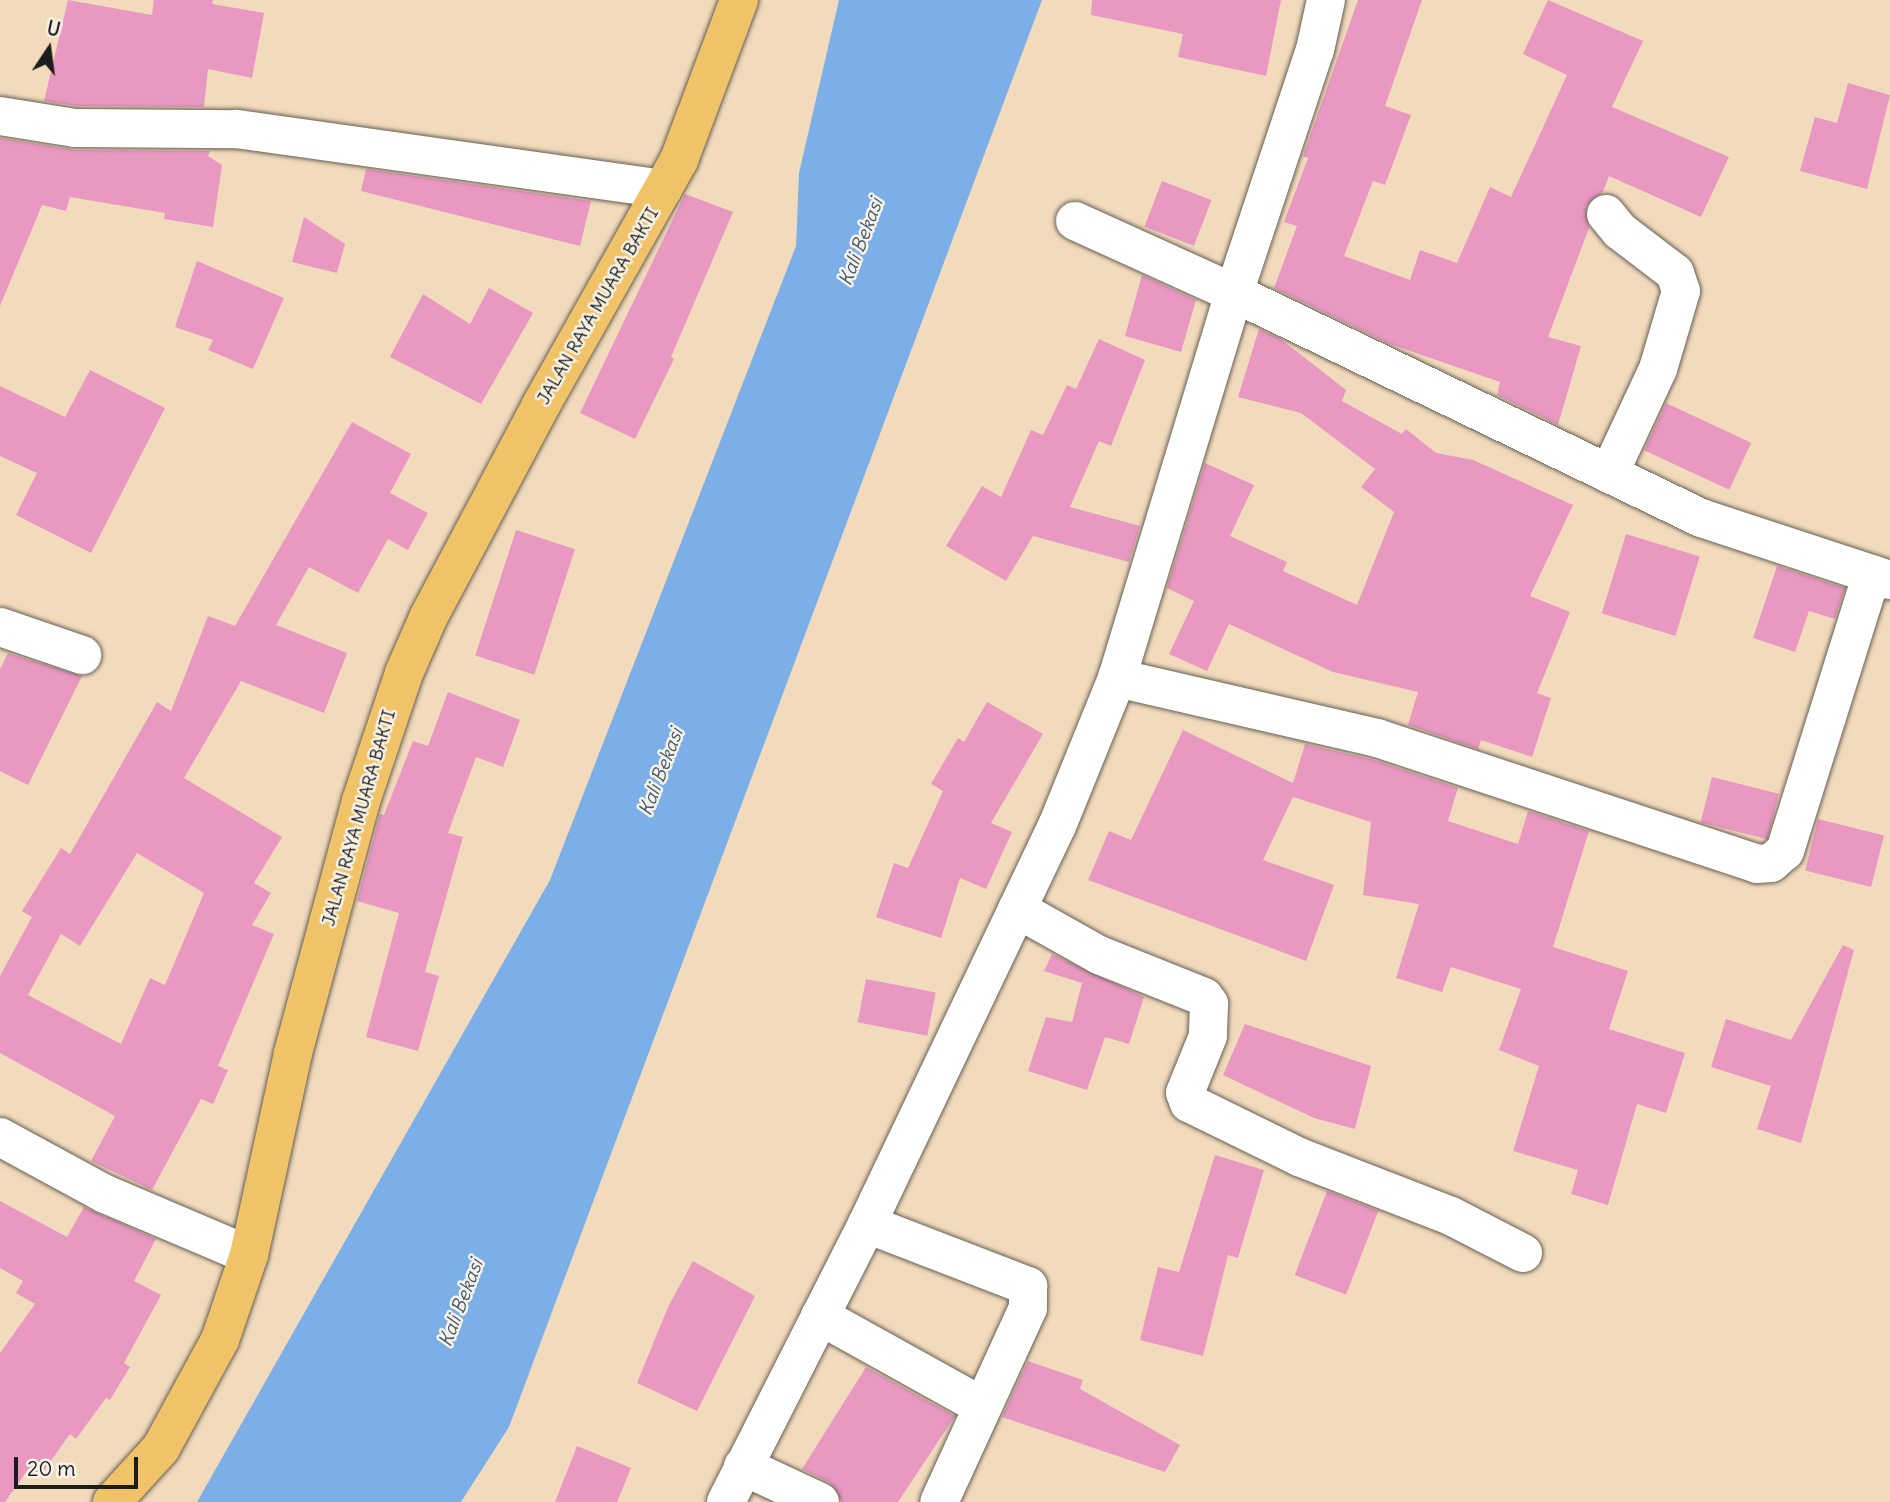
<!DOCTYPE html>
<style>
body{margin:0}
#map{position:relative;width:1890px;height:1502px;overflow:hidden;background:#f2dbbc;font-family:Delius,sans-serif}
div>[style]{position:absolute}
.water>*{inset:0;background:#7cafe8}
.building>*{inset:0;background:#e998c2;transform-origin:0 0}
.roads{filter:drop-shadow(0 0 2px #675f54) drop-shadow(0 0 2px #675f54)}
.street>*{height:38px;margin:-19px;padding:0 19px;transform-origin:19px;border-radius:19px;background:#fff}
.primary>*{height:38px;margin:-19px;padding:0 19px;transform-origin:19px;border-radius:19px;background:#f0c369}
span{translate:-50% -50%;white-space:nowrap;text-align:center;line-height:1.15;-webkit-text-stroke:5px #f7f3e8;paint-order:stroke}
.street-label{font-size:18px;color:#1c1c1c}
.water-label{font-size:19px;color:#42576e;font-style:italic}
.north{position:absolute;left:14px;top:14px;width:70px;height:70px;-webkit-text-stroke:5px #f7f3e8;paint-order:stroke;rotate:13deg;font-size:19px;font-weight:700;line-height:28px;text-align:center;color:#1c1c1c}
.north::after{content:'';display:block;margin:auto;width:24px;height:32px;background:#1c1c1c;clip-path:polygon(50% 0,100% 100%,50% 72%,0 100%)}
.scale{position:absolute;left:14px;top:1457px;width:124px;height:32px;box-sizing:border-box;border:4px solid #1c1c1c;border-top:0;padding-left:9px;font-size:21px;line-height:24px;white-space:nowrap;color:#1c1c1c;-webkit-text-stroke:5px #f7f3e8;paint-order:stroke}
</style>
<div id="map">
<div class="water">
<div style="clip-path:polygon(839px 0,1042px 0,509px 1427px,461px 1502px,197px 1502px,550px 880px,796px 246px,799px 173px)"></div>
</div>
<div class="building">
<div style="clip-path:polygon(68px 0,152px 15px,154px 0,213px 0,212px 4px,264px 13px,252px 78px,208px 69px,204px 107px,77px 106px,44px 101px)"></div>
<div style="clip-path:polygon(1092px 0,1281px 0,1266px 76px,1178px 57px,1183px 34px,1091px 15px)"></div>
<div style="clip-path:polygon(1358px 0,1422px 0,1385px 106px,1411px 115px,1385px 185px,1373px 181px,1344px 256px,1410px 280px,1420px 250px,1457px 263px,1490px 187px,1511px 197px,1567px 75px,1523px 54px,1548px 0,1643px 41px,1612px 107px,1729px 157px,1701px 217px,1609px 176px,1603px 192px,1586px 206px,1589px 228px,1548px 337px,1581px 346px,1558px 425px,1497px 395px,1500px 382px,1390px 344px,1274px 288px,1297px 226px,1284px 222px,1308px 158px,1303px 156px)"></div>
<div style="clip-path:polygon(1848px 83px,1890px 95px,1867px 189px,1800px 171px,1815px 117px,1837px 123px)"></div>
<div style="clip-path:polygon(0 138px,75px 150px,210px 151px,208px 156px,222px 165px,213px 227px,164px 219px,165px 213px,70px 197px,66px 211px,42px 205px,0 306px)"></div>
<div style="clip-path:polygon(366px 169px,591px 201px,580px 246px,361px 191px)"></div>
<div style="left:1162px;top:181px;width:53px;height:49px;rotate:21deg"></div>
<div style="clip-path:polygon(685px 194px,733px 212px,671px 357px,674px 359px,635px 439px,580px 413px)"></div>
<div style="clip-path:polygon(304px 217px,345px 244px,337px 273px,292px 262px)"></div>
<div style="clip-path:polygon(197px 261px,284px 298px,253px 369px,208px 350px,213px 340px,175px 327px)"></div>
<div style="clip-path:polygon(1142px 275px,1196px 300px,1181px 352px,1125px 336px)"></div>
<div style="clip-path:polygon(489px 288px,533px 313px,481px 404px,390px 357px,423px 294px,470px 324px)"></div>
<div style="clip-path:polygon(1259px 329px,1282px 340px,1346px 390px,1342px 401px,1402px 434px,1406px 429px,1436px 453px,1473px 460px,1573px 505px,1530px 596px,1570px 612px,1537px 693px,1551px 698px,1532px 757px,1481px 740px,1478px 749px,1408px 725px,1418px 692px,1333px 672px,1229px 624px,1207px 671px,1169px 654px,1194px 601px,1167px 588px,1205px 463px,1254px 485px,1230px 536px,1287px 562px,1283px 571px,1357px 605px,1394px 512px,1361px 487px,1375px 469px,1301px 413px,1238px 397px)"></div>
<div style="clip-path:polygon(1099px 339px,1145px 360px,1111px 446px,1099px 441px,1070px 507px,1140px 526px,1129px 562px,1033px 536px,1006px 581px,946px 546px,982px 486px,1001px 497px,1031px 430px,1043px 435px,1067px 385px,1076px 389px)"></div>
<div style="clip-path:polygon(90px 370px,165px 408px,91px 553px,16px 515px,37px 473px,0 456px,0 386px,65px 417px)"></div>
<div style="left:1666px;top:403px;width:94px;height:52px;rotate:25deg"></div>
<div style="clip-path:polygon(evenodd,352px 422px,411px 454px,390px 493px,428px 513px,408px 550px,388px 539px,358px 593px,309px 567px,276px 625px,347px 653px,324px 713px,241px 681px,184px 778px,282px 837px,254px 883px,271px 893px,252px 925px,274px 934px,218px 1066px,228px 1070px,213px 1104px,201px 1099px,152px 1190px,91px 1161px,115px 1116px,0 1053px,0 976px,32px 917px,22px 911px,61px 848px,70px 854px,157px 702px,171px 711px,208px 616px,235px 626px,352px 422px,137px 853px,204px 893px,165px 985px,150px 978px,121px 1044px,28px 995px,61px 934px,80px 946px,137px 853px)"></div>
<div style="left:516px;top:530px;width:62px;height:132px;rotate:18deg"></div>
<div style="left:1626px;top:534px;width:77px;height:83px;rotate:17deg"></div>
<div style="clip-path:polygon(1777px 566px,1845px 588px,1835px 619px,1809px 611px,1795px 652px,1753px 638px)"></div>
<div style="clip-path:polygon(8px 653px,82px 676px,28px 785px,0 771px,0 669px)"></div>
<div style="clip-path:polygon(448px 692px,520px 720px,503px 767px,476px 757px,448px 833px,463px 837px,425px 972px,439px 976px,418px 1051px,366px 1037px,399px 913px,357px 901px,380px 814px,384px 815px,413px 741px,428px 746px)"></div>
<div style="clip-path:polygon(987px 702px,1043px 734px,991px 823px,1012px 832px,986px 889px,960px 878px,941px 938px,876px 917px,894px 863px,908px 868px,943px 791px,931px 784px,958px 738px,964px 742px)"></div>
<div style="clip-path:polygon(1183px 730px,1293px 783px,1305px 744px,1371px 759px,1458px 788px,1448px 821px,1518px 844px,1528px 811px,1589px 831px,1553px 947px,1628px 971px,1609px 1029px,1685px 1053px,1666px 1113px,1637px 1104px,1608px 1205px,1571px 1194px,1578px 1170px,1513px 1151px,1539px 1066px,1499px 1050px,1521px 989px,1451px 967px,1442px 992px,1396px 978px,1419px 904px,1363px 895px,1371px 822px,1293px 797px,1263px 860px,1334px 885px,1306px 961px,1088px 880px,1109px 831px,1131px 840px)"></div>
<div style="left:1712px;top:777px;width:69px;height:47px;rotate:14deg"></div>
<div style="left:1818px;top:819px;width:68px;height:53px;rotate:14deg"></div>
<div style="clip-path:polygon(1843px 945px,1854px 950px,1801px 1143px,1757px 1129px,1771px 1086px,1711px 1067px,1726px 1019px,1791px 1040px)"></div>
<div style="clip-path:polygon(1052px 954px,1144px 997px,1129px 1044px,1105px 1037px,1087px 1090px,1028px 1071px,1046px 1017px,1072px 1022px,1082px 983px,1044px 971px)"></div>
<div style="left:866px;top:979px;width:71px;height:44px;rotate:11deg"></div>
<div style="clip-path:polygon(1245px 1024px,1371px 1066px,1355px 1129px,1314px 1118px,1223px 1075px)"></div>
<div style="clip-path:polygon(1215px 1155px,1264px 1170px,1238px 1258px,1228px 1255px,1203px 1356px,1140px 1340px,1158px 1267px,1179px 1272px)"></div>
<div style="left:1327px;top:1191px;width:55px;height:90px;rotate:21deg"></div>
<div style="clip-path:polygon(0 1201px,67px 1237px,84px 1207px,156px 1239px,134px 1281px,161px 1295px,124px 1363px,130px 1367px,110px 1400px,106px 1398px,76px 1439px,70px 1434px,40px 1476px,29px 1468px,5px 1502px,0 1502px,0 1353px,35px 1304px,16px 1293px,23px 1281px,0 1268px)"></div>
<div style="clip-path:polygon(693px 1261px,755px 1296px,697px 1411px,637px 1383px,668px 1307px)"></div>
<div style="clip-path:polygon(1028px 1361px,1083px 1380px,1080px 1389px,1180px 1445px,1165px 1472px,1002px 1417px)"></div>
<div style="clip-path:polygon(866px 1367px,955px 1416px,898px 1502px,842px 1502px,830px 1483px,802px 1469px)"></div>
<div style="clip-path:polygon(577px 1446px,631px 1468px,617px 1502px,555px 1502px)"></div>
</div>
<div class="roads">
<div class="street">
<div style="left:0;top:116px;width:76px;rotate:9.1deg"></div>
<div style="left:75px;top:128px;width:162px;rotate:0.4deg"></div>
<div style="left:237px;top:129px;width:430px;rotate:8deg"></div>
<div style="left:1606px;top:214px;width:22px;rotate:51deg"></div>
<div style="left:1620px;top:231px;width:69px;rotate:37.4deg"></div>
<div style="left:1675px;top:273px;width:19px;rotate:72deg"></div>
<div style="left:1681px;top:291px;width:81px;rotate:106.4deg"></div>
<div style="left:1658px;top:369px;width:116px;rotate:115deg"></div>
<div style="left:1075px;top:221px;width:175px;rotate:24.4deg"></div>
<div style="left:1234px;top:293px;width:518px;rotate:25.72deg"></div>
<div style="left:1701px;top:518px;width:199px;rotate:18.2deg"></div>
<div style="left:0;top:627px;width:87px;rotate:18.9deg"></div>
<div style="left:1117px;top:678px;width:267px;rotate:13deg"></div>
<div style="left:1377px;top:738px;width:400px;rotate:18.3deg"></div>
<div style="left:1757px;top:864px;width:14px;rotate:-4deg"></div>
<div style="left:1771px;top:863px;width:18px;rotate:-41deg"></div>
<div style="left:1785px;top:851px;width:290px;rotate:-72.6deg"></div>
<div style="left:1017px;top:909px;width:94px;rotate:29.3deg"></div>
<div style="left:1099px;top:955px;width:113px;rotate:21.8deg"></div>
<div style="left:1204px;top:997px;width:9px;rotate:54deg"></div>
<div style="left:1209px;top:1004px;width:32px;rotate:92deg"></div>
<div style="left:1208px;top:1036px;width:61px;rotate:112deg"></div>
<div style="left:1185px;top:1093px;width:11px;rotate:68deg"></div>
<div style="left:1189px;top:1103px;width:123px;rotate:26.1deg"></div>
<div style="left:1299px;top:1157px;width:163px;rotate:21.2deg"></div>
<div style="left:1451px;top:1216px;width:81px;rotate:27.2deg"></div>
<div style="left:0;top:1137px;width:119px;rotate:28.5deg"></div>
<div style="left:105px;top:1194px;width:156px;rotate:23deg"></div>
<div style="left:867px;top:1224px;width:173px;rotate:21.1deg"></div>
<div style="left:1028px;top:1286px;width:22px;rotate:90deg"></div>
<div style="left:1028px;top:1308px;width:213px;rotate:114.6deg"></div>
<div style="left:820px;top:1316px;width:185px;rotate:29.1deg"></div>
<div style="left:743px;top:1466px;width:85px;rotate:25.1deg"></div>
<div style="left:726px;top:1502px;width:312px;rotate:-63.1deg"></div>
<div style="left:867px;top:1224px;width:441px;rotate:-64.5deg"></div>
<div style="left:1057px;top:826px;width:160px;rotate:-67.9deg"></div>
<div style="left:1117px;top:678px;width:402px;rotate:-73.1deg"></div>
<div style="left:1234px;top:293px;width:256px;rotate:-71.6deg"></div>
<div style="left:1315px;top:50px;width:51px;rotate:-77.6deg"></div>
</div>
<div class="primary">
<div style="left:112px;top:1502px;width:73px;rotate:-47.8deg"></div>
<div style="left:161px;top:1448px;width:123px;rotate:-61.4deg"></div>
<div style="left:220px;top:1340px;width:90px;rotate:-71.2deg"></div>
<div style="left:249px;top:1255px;width:207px;rotate:-77.7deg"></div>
<div style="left:293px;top:1053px;width:261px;rotate:-74.9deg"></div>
<div style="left:361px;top:801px;width:135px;rotate:-71.4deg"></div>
<div style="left:404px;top:673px;width:62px;rotate:-66.3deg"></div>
<div style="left:429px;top:616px;width:239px;rotate:-62deg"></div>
<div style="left:541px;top:405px;width:281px;rotate:-60.6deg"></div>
<div style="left:679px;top:160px;width:171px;rotate:-69.4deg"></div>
</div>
</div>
<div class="street-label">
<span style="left:598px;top:306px;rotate:-60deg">JALAN RAYA MUARA BAKTI</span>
<span style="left:359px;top:818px;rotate:-74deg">JALAN RAYA MUARA BAKTI</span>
</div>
<div class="water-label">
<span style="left:861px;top:242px;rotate:-69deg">Kali Bekasi</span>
<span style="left:661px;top:772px;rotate:-69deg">Kali Bekasi</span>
<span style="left:461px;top:1303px;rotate:-69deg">Kali Bekasi</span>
</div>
<div class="north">U</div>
<div class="scale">20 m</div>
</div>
